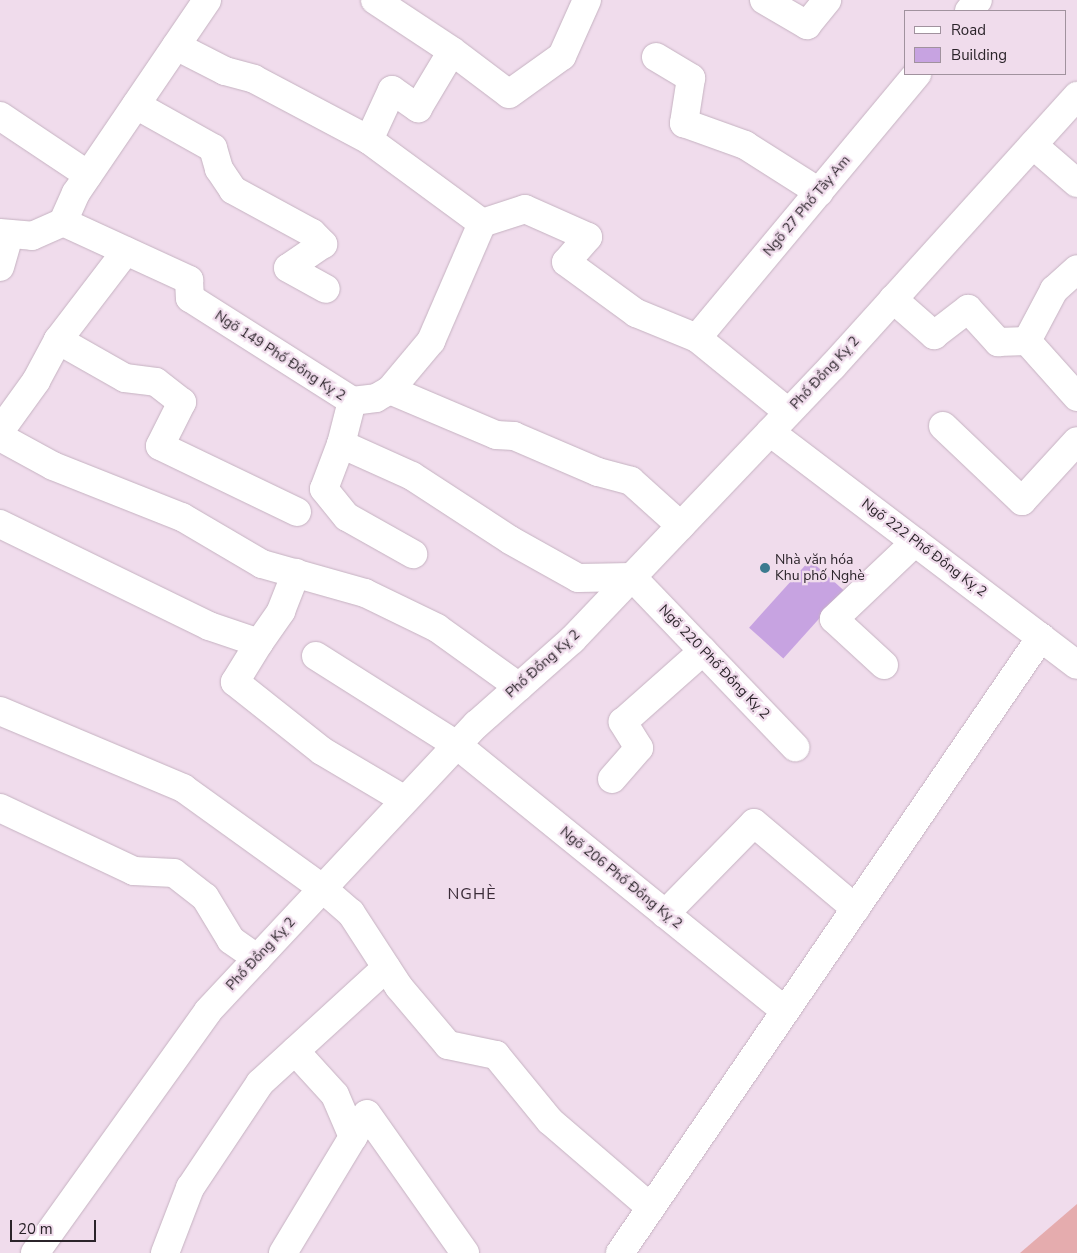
<!DOCTYPE html>
<meta charset="utf-8">
<style>
body{margin:0}
#map{position:relative;width:1077px;height:1253px;overflow:hidden;background:#f0dcec;font-family:"Nunito Sans",sans-serif}
div>[style]{position:absolute}
.green>*{inset:0;background:#e5acae}
.building>*{inset:0;background:#c7a3e1;transform-origin:0 0}
.roads{filter:drop-shadow(0 0 1px #c5b2c1) drop-shadow(0 0 1px #c5b2c1)}
.minor>*{height:28px;margin:-14px;padding:0 14px;transform-origin:14px;border-radius:14px;background:#fff}
.dots>*{width:14px;height:14px;translate:-50% -50%;box-sizing:border-box;border:2px solid #f0dcec;border-radius:50%}
span{translate:-50% -50%;white-space:nowrap;text-align:center;line-height:1.15;-webkit-text-stroke:4.5px #f0dcec;paint-order:stroke}
.street-label{font-size:14px;color:#2b242a}
.poi-label{font-size:14px;color:#2b242a}
.left{translate:0 -50%;text-align:left}
.quarter-label{font-size:16px;color:#3a2b37;letter-spacing:1px}
.legend{position:absolute;left:904px;top:10px;width:162px;height:65px;box-sizing:border-box;background:#f0dcec;border:1px solid #a1929e;margin:0;padding:6px 9px;list-style:none;font-size:15px;color:#2b242a}
.legend li{display:flex;align-items:center;gap:10px;height:25px}
.legend b{width:25px;border:1px solid #a1929e}
.scale{position:absolute;left:10px;top:1220px;width:86px;height:22px;box-sizing:border-box;border:2px solid #2b242a;border-top:0;padding-left:6px;font-size:15px;line-height:18px;white-space:nowrap;color:#2b242a;-webkit-text-stroke:4px #f0dcec;paint-order:stroke}
</style>
<div id="map">
<div class="green">
<div style="clip-path:polygon(1077px 1204px,1077px 1253px,1020px 1253px)"></div>
</div>
<div class="building">
<div style="left:810px;top:560px;width:46px;height:91px;rotate:42deg"></div>
</div>
<div class="roads">
<div class="minor">
<div style="left:375px;top:0;width:92px;rotate:33.5deg"></div>
<div style="left:764px;top:0;width:50px;rotate:30.2deg"></div>
<div style="left:807px;top:25px;width:32px;rotate:-51deg"></div>
<div style="left:969px;top:11px;width:14px;rotate:-51deg"></div>
<div style="left:176px;top:46px;width:55px;rotate:27deg"></div>
<div style="left:225px;top:71px;width:30px;rotate:15deg"></div>
<div style="left:254px;top:79px;width:130px;rotate:27.9deg"></div>
<div style="left:369px;top:140px;width:140px;rotate:36.3deg"></div>
<div style="left:482px;top:223px;width:45px;rotate:-18deg"></div>
<div style="left:525px;top:209px;width:69px;rotate:24deg"></div>
<div style="left:588px;top:237px;width:33px;rotate:131deg"></div>
<div style="left:566px;top:262px;width:87px;rotate:36.1deg"></div>
<div style="left:636px;top:313px;width:66px;rotate:22.3deg"></div>
<div style="left:697px;top:338px;width:117px;rotate:39.1deg"></div>
<div style="left:656px;top:57px;width:41px;rotate:31deg"></div>
<div style="left:691px;top:78px;width:46px;rotate:98.8deg"></div>
<div style="left:684px;top:123px;width:65px;rotate:19.8deg"></div>
<div style="left:745px;top:145px;width:88px;rotate:32.4deg"></div>
<div style="left:136px;top:105px;width:88px;rotate:29.2deg"></div>
<div style="left:213px;top:148px;width:22px;rotate:74deg"></div>
<div style="left:219px;top:169px;width:25px;rotate:56deg"></div>
<div style="left:233px;top:190px;width:90px;rotate:28.6deg"></div>
<div style="left:312px;top:233px;width:16px;rotate:45deg"></div>
<div style="left:323px;top:244px;width:42px;rotate:145.6deg"></div>
<div style="left:288px;top:268px;width:43px;rotate:28.9deg"></div>
<div style="left:0;top:116px;width:106px;rotate:33.8deg"></div>
<div style="left:369px;top:140px;width:55px;rotate:-65.3deg"></div>
<div style="left:392px;top:90px;width:32px;rotate:35deg"></div>
<div style="left:418px;top:108px;width:66px;rotate:-59.2deg"></div>
<div style="left:452px;top:51px;width:71px;rotate:37deg"></div>
<div style="left:509px;top:94px;width:65px;rotate:-35.6deg"></div>
<div style="left:562px;top:56px;width:61px;rotate:-65.9deg"></div>
<div style="left:1033px;top:145px;width:58px;rotate:40.8deg"></div>
<div style="left:63px;top:222px;width:32px;rotate:-66deg"></div>
<div style="left:76px;top:193px;width:233px;rotate:-55.8deg"></div>
<div style="left:0;top:233px;width:32px;rotate:5deg"></div>
<div style="left:32px;top:236px;width:34px;rotate:-24deg"></div>
<div style="left:63px;top:222px;width:139px;rotate:24.7deg"></div>
<div style="left:189px;top:280px;width:18px;rotate:87deg"></div>
<div style="left:190px;top:298px;width:192px;rotate:32.4deg"></div>
<div style="left:352px;top:401px;width:24px;rotate:-7deg"></div>
<div style="left:376px;top:398px;width:16px;rotate:-30deg"></div>
<div style="left:390px;top:390px;width:115px;rotate:23deg"></div>
<div style="left:496px;top:435px;width:18px;rotate:3deg"></div>
<div style="left:514px;top:436px;width:91px;rotate:23.2deg"></div>
<div style="left:598px;top:472px;width:34px;rotate:15deg"></div>
<div style="left:631px;top:481px;width:67px;rotate:42deg"></div>
<div style="left:0;top:267px;width:32px;rotate:-74deg"></div>
<div style="left:893px;top:299px;width:55px;rotate:41.3deg"></div>
<div style="left:934px;top:335px;width:43px;rotate:-37.4deg"></div>
<div style="left:968px;top:309px;width:45px;rotate:47.7deg"></div>
<div style="left:998px;top:342px;width:29px;rotate:-2deg"></div>
<div style="left:1027px;top:341px;width:75px;rotate:48.2deg"></div>
<div style="left:697px;top:338px;width:344px;rotate:-50.2deg"></div>
<div style="left:58px;top:340px;width:77px;rotate:29.6deg"></div>
<div style="left:125px;top:378px;width:31px;rotate:7deg"></div>
<div style="left:156px;top:382px;width:33px;rotate:38deg"></div>
<div style="left:182px;top:402px;width:49px;rotate:116.6deg"></div>
<div style="left:160px;top:446px;width:152px;rotate:25.7deg"></div>
<div style="left:1027px;top:341px;width:58px;rotate:-62.1deg"></div>
<div style="left:1054px;top:290px;width:31px;rotate:-42deg"></div>
<div style="left:390px;top:390px;width:64px;rotate:-50.1deg"></div>
<div style="left:431px;top:341px;width:129px;rotate:-66.6deg"></div>
<div style="left:352px;top:401px;width:44px;rotate:104.3deg"></div>
<div style="left:341px;top:444px;width:78px;rotate:24.3deg"></div>
<div style="left:412px;top:476px;width:117px;rotate:33.1deg"></div>
<div style="left:510px;top:540px;width:78px;rotate:29.2deg"></div>
<div style="left:578px;top:578px;width:54px;rotate:-1.1deg"></div>
<div style="left:632px;top:577px;width:236px;rotate:46.2deg"></div>
<div style="left:943px;top:426px;width:109px;rotate:43.5deg"></div>
<div style="left:1022px;top:501px;width:81px;rotate:-47.5deg"></div>
<div style="left:0;top:431px;width:62px;rotate:-54.2deg"></div>
<div style="left:36px;top:381px;width:47px;rotate:-61.8deg"></div>
<div style="left:58px;top:340px;width:112px;rotate:-52.6deg"></div>
<div style="left:770px;top:432px;width:385px;rotate:37.2deg"></div>
<div style="left:0;top:437px;width:60px;rotate:28.7deg"></div>
<div style="left:53px;top:466px;width:139px;rotate:21.6deg"></div>
<div style="left:182px;top:517px;width:93px;rotate:30.4deg"></div>
<div style="left:262px;top:564px;width:107px;rotate:15.7deg"></div>
<div style="left:365px;top:593px;width:80px;rotate:25.9deg"></div>
<div style="left:437px;top:628px;width:101px;rotate:35.7deg"></div>
<div style="left:341px;top:444px;width:48px;rotate:110.7deg"></div>
<div style="left:324px;top:489px;width:36px;rotate:51deg"></div>
<div style="left:347px;top:517px;width:76px;rotate:29.3deg"></div>
<div style="left:0;top:524px;width:233px;rotate:26deg"></div>
<div style="left:209px;top:626px;width:53px;rotate:18.8deg"></div>
<div style="left:259px;top:643px;width:39px;rotate:-55deg"></div>
<div style="left:281px;top:611px;width:41px;rotate:-68.5deg"></div>
<div style="left:259px;top:643px;width:46px;rotate:121.6deg"></div>
<div style="left:235px;top:682px;width:111px;rotate:38.4deg"></div>
<div style="left:322px;top:751px;width:96px;rotate:30.6deg"></div>
<div style="left:316px;top:656px;width:167px;rotate:32.3deg"></div>
<div style="left:457px;top:745px;width:422px;rotate:39deg"></div>
<div style="left:884px;top:665px;width:68px;rotate:-137.4deg"></div>
<div style="left:834px;top:619px;width:112px;rotate:-43.5deg"></div>
<div style="left:0;top:711px;width:199px;rotate:22.8deg"></div>
<div style="left:183px;top:788px;width:171px;rotate:35.7deg"></div>
<div style="left:322px;top:888px;width:38px;rotate:41deg"></div>
<div style="left:351px;top:913px;width:88px;rotate:57deg"></div>
<div style="left:399px;top:987px;width:76px;rotate:49.8deg"></div>
<div style="left:448px;top:1045px;width:49px;rotate:11.8deg"></div>
<div style="left:496px;top:1055px;width:85px;rotate:50.7deg"></div>
<div style="left:550px;top:1121px;width:133px;rotate:40.7deg"></div>
<div style="left:612px;top:779px;width:41px;rotate:-48.9deg"></div>
<div style="left:639px;top:748px;width:31px;rotate:-122deg"></div>
<div style="left:623px;top:722px;width:107px;rotate:-41.6deg"></div>
<div style="left:0;top:808px;width:148px;rotate:25.2deg"></div>
<div style="left:134px;top:871px;width:40px;rotate:2.9deg"></div>
<div style="left:174px;top:873px;width:39px;rotate:38deg"></div>
<div style="left:205px;top:897px;width:50px;rotate:58.8deg"></div>
<div style="left:231px;top:940px;width:32px;rotate:35deg"></div>
<div style="left:665px;top:914px;width:127px;rotate:-45.6deg"></div>
<div style="left:754px;top:823px;width:133px;rotate:40.1deg"></div>
<div style="left:295px;top:1051px;width:59px;rotate:47.7deg"></div>
<div style="left:335px;top:1095px;width:46px;rotate:66.8deg"></div>
<div style="left:35px;top:1253px;width:297px;rotate:-54.4deg"></div>
<div style="left:208px;top:1011px;width:393px;rotate:-46.9deg"></div>
<div style="left:477px;top:724px;width:127px;rotate:-41.5deg"></div>
<div style="left:572px;top:640px;width:378px;rotate:-46.4deg"></div>
<div style="left:833px;top:366px;width:364px;rotate:-47.9deg"></div>
<div style="left:165px;top:1253px;width:70px;rotate:-69deg"></div>
<div style="left:190px;top:1188px;width:126px;rotate:-56.3deg"></div>
<div style="left:260px;top:1083px;width:171px;rotate:-42.4deg"></div>
<div style="left:283px;top:1253px;width:162px;rotate:-58.9deg"></div>
<div style="left:367px;top:1114px;width:170px;rotate:54.8deg"></div>
<div style="left:620px;top:1253px;width:746px;rotate:-55.65deg"></div>
</div>
</div>
<div class="dots">
<div style="left:765px;top:568px;background:#3b7a8f"></div>
</div>
<div class="street-label">
<span style="left:807px;top:206px;rotate:-50deg">Ngõ 27 Phố Tây Am</span>
<span style="left:280px;top:356px;rotate:33deg">Ngõ 149 Phố Đồng Kỵ 2</span>
<span style="left:825px;top:373px;rotate:-47deg">Phố Đồng Kỵ 2</span>
<span style="left:924px;top:548px;rotate:37deg">Ngõ 222 Phố Đồng Kỵ 2</span>
<span style="left:714px;top:662px;rotate:46deg">Ngõ 220 Phố Đồng Kỵ 2</span>
<span style="left:543px;top:664px;rotate:-42deg">Phố Đồng Kỵ 2</span>
<span style="left:621px;top:878px;rotate:39deg">Ngõ 206 Phố Đồng Kỵ 2</span>
<span style="left:261px;top:954px;rotate:-47deg">Phố Đồng Kỵ 2</span>
</div>
<div class="poi-label">
<span class="left" style="left:775px;top:568px">Nhà văn hóa<br>Khu phố Nghè</span>
</div>
<div class="quarter-label">
<span style="left:472px;top:894px">NGHÈ</span>
</div>
<ul class="legend">
<li><b style="height:6px;background:#fff"></b>Road</li>
<li><b style="height:14px;background:#c7a3e1"></b>Building</li>
</ul>
<div class="scale">20 m</div>
</div>
